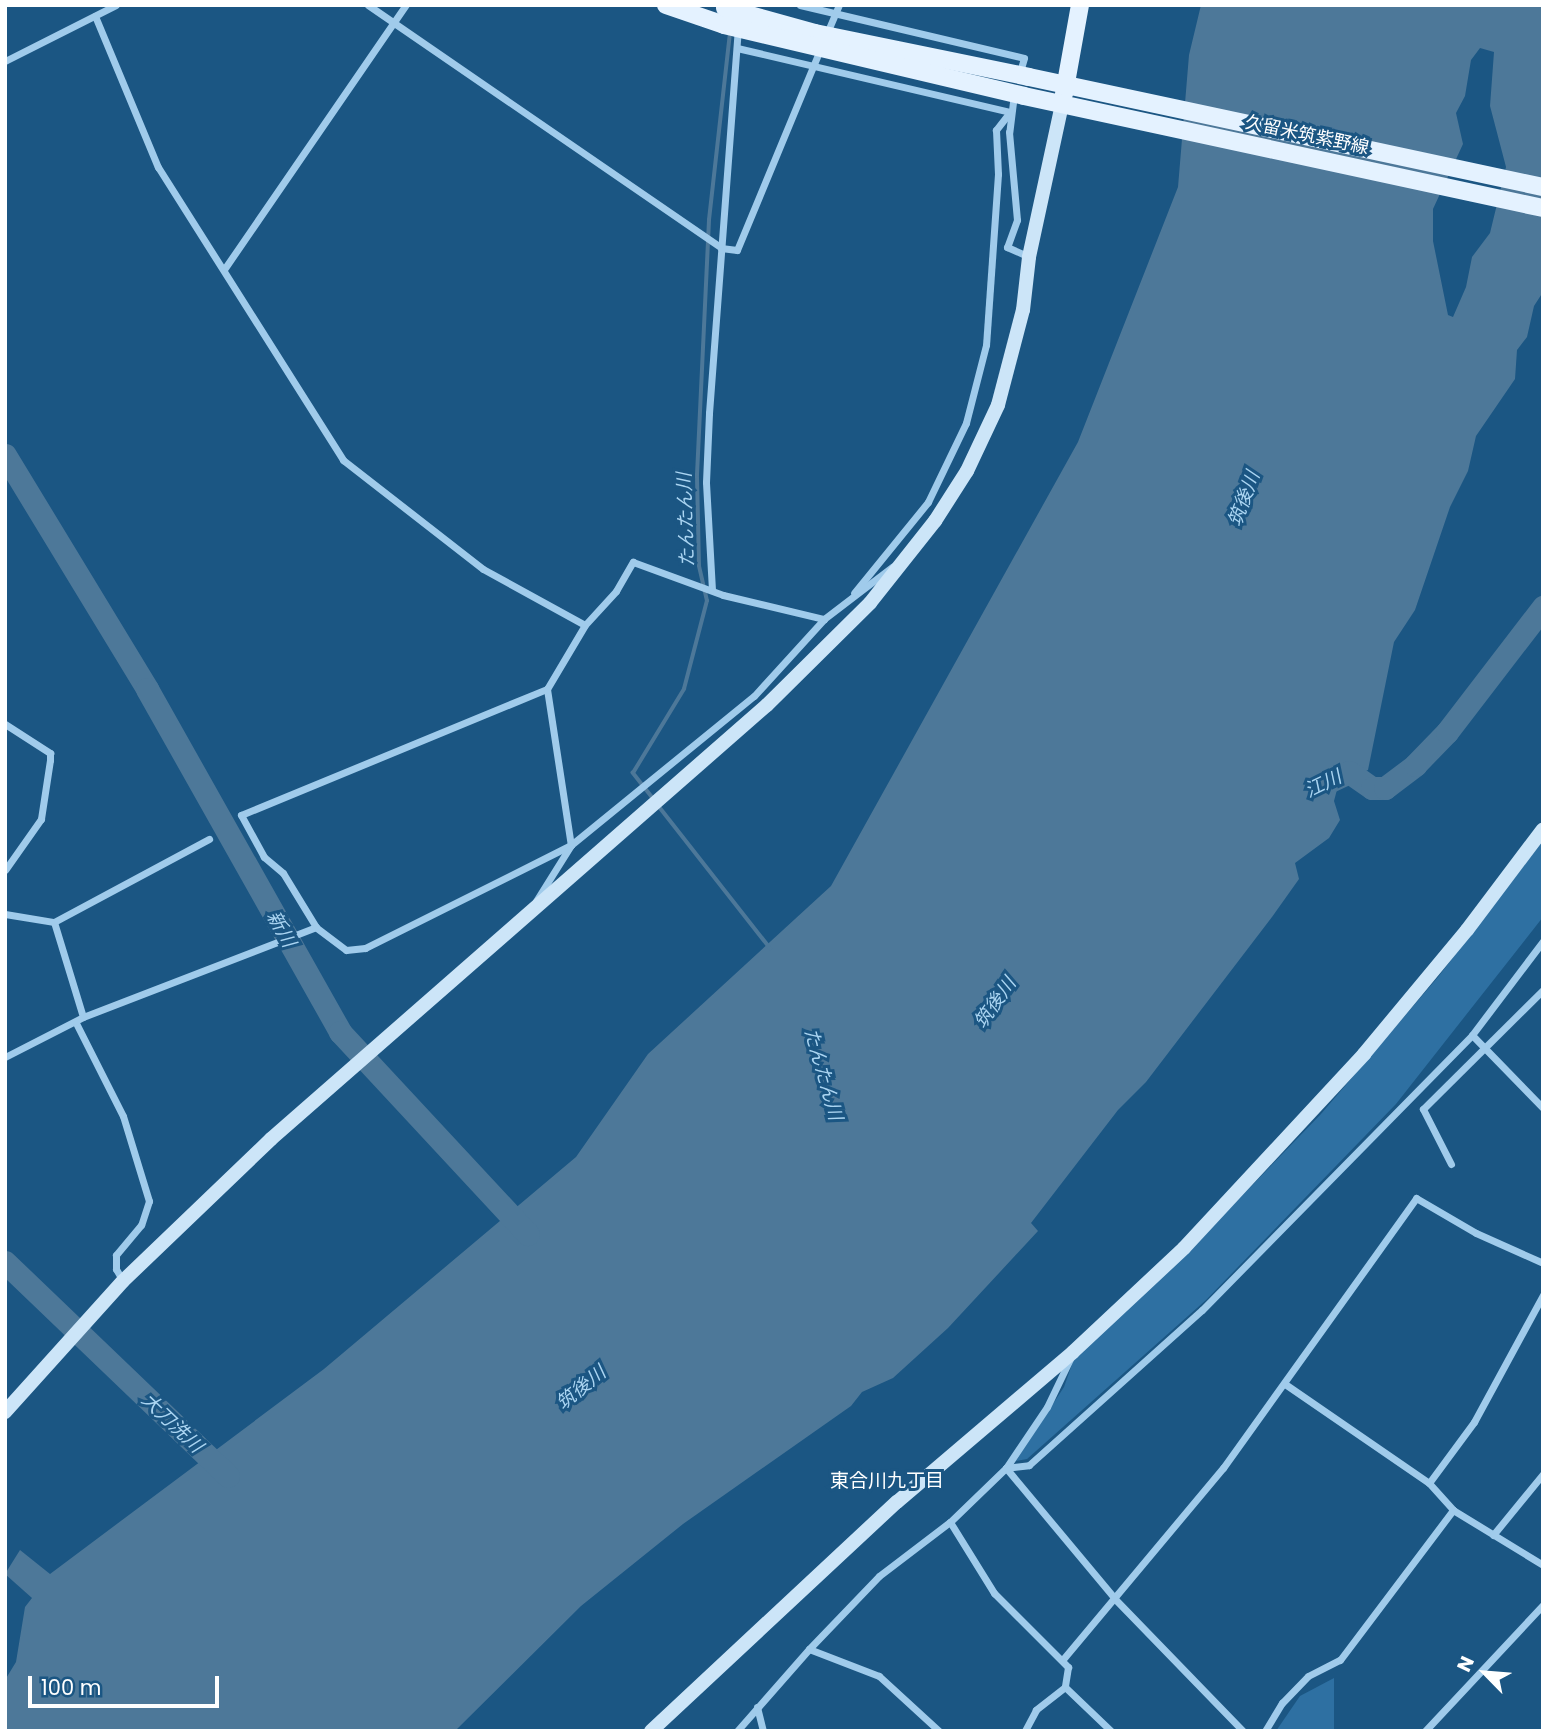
<!DOCTYPE html>
<meta charset="utf-8">
<style>
body{margin:0}
#map{position:relative;width:1548px;height:1736px;overflow:hidden;background:#1b5683;font-family:Poppins,"Noto Sans JP",sans-serif}
div>[style]{position:absolute}
.green>*{inset:0;background:#2e70a2}
.water>*{inset:0;background:#4d7899}
.stream>*{height:3.5px;margin:-1.75px;padding:0 1.75px;transform-origin:1.75px;border-radius:1.75px;background:#4d7899}
.river>*{height:23px;margin:-11.5px;padding:0 11.5px;transform-origin:11.5px;border-radius:11.5px;background:#4d7899}
.street>*{height:7px;margin:-3.5px;padding:0 3.5px;transform-origin:3.5px;border-radius:3.5px;background:#a0cbeb}
.secondary>*{height:14px;margin:-7px;padding:0 7px;transform-origin:7px;border-radius:7px;background:#cce5f8}
.primary>*{height:18px;margin:-9px;padding:0 9px;transform-origin:9px;border-radius:9px;background:#e4f2ff}
.primary-bridge>*{height:18px;margin:-9px;padding:0 9px;transform-origin:9px;border-radius:9px;background:#e4f2ff}
span{translate:-50% -50%;white-space:nowrap;text-align:center;line-height:1.15;-webkit-text-stroke:6px #1b5683;paint-order:stroke}
.street-label{font-size:18px;color:#fff}
.water-label{font-size:19px;color:#abd5f2;font-style:italic}
.neighbourhood-label{font-size:19px;color:#fff}
.frame{position:absolute;inset:0;border:7px solid #fff;pointer-events:none}
.north{position:absolute;left:1450px;top:1638px;width:70px;height:70px;-webkit-text-stroke:5px #1b5683;paint-order:stroke;rotate:295deg;font-size:19px;font-weight:700;line-height:28px;text-align:center;color:#fff}
.north::after{content:'';display:block;margin:auto;width:24px;height:32px;background:#fff;clip-path:polygon(50% 0,100% 100%,50% 72%,0 100%)}
.scale{position:absolute;left:28px;top:1676px;width:191px;height:32px;box-sizing:border-box;border:4px solid #fff;border-top:0;padding-left:9px;font-size:21px;line-height:24px;white-space:nowrap;color:#fff;-webkit-text-stroke:5px #1b5683;paint-order:stroke}
</style>
<div id="map">
<div class="green">
<div style="clip-path:polygon(1543px 841px,1543px 917px,1396px 1104px,1206px 1300px,1027px 1459px,1016px 1461px,1064px 1387px,1076px 1353px,1204px 1235px,1321px 1114px,1438px 977px)"></div>
<div style="clip-path:polygon(1334px 1678px,1334px 1731px,1276px 1731px,1300px 1696px)"></div>
</div>
<div class="water">
<div style="clip-path:polygon(evenodd,1201px 5px,1543px 5px,1543px 292px,1534px 306px,1527px 337px,1517px 350px,1515px 379px,1476px 436px,1468px 471px,1450px 507px,1415px 610px,1394px 642px,1368px 770px,1339px 782px,1334px 801px,1340px 820px,1329px 838px,1295px 863px,1299px 879px,1272px 917px,1146px 1082px,1118px 1110px,1031px 1223px,1038px 1231px,948px 1328px,893px 1378px,862px 1392px,851px 1406px,683px 1524px,581px 1606px,455px 1731px,5px 1731px,5px 1680px,16px 1662px,25px 1607px,32px 1598px,5px 1574px,20px 1550px,50px 1574px,324px 1369px,576px 1157px,648px 1054px,831px 886px,1078px 442px,1178px 187px,1189px 55px,1201px 5px,1480px 48px,1494px 52px,1490px 106px,1506px 167px,1490px 233px,1472px 257px,1466px 287px,1453px 317px,1448px 315px,1433px 241px,1433px 209px,1463px 144px,1456px 113px,1465px 96px,1471px 60px,1480px 48px)"></div>
</div>
<div class="stream">
<div style="left:653px;top:799px;width:33px;rotate:-128deg"></div>
<div style="left:633px;top:773px;width:98px;rotate:-58.7deg"></div>
<div style="left:684px;top:689px;width:91px;rotate:-75.4deg"></div>
<div style="left:707px;top:601px;width:36px;rotate:-103deg"></div>
<div style="left:699px;top:566px;width:91px;rotate:-91.3deg"></div>
<div style="left:697px;top:475px;width:255px;rotate:-87.3deg"></div>
<div style="left:709px;top:220px;width:189px;rotate:-83.6deg"></div>
<div style="left:658px;top:805px;width:182px;rotate:51.9deg"></div>
</div>
<div class="river">
<div style="left:5px;top:455px;width:274px;rotate:58.7deg"></div>
<div style="left:147px;top:689px;width:394px;rotate:60.6deg"></div>
<div style="left:340px;top:1032px;width:276px;rotate:47.1deg"></div>
<div style="left:1330px;top:781px;width:21px;rotate:-25deg"></div>
<div style="left:1349px;top:772px;width:28px;rotate:35deg"></div>
<div style="left:1372px;top:788px;width:13px"></div>
<div style="left:1385px;top:788px;width:38px;rotate:-37deg"></div>
<div style="left:1415px;top:765px;width:46px;rotate:-45.9deg"></div>
<div style="left:1447px;top:732px;width:158px;rotate:-52.5deg"></div>
<div style="left:5px;top:1262px;width:309px;rotate:43.8deg"></div>
</div>
<div class="street">
<div style="left:368px;top:5px;width:429px;rotate:34.5deg"></div>
<div style="left:721px;top:248px;width:16px;rotate:7deg"></div>
<div style="left:737px;top:250px;width:220px;rotate:-67.5deg"></div>
<div style="left:800px;top:5px;width:230px;rotate:13.3deg"></div>
<div style="left:1024px;top:58px;width:18px;rotate:106deg"></div>
<div style="left:95px;top:16px;width:164px;rotate:67.4deg"></div>
<div style="left:158px;top:167px;width:347px;rotate:57.7deg"></div>
<div style="left:343px;top:460px;width:177px;rotate:37.9deg"></div>
<div style="left:483px;top:569px;width:116px;rotate:28.8deg"></div>
<div style="left:827px;top:33px;width:30px;rotate:-67deg"></div>
<div style="left:737px;top:48px;width:280px;rotate:13.2deg"></div>
<div style="left:1010px;top:112px;width:23px;rotate:128deg"></div>
<div style="left:996px;top:130px;width:44px;rotate:87.4deg"></div>
<div style="left:998px;top:174px;width:171px;rotate:94deg"></div>
<div style="left:986px;top:345px;width:81px;rotate:104.4deg"></div>
<div style="left:966px;top:423px;width:88px;rotate:115.7deg"></div>
<div style="left:928px;top:502px;width:117px;rotate:129.1deg"></div>
<div style="left:5px;top:61px;width:124px;rotate:-26.8deg"></div>
<div style="left:1014px;top:94px;width:38px;rotate:97deg"></div>
<div style="left:1009px;top:132px;width:88px;rotate:84.8deg"></div>
<div style="left:1017px;top:220px;width:29px;rotate:110deg"></div>
<div style="left:1007px;top:247px;width:24px;rotate:24deg"></div>
<div style="left:225px;top:268px;width:319px;rotate:-55.5deg"></div>
<div style="left:712px;top:590px;width:108px;rotate:-93.2deg"></div>
<div style="left:706px;top:482px;width:69px;rotate:-87.5deg"></div>
<div style="left:709px;top:413px;width:385px;rotate:-85.7deg"></div>
<div style="left:547px;top:689px;width:158px;rotate:81.3deg"></div>
<div style="left:571px;top:845px;width:230px;rotate:153.4deg"></div>
<div style="left:365px;top:948px;width:19px;rotate:174deg"></div>
<div style="left:346px;top:950px;width:38px;rotate:-143deg"></div>
<div style="left:316px;top:927px;width:63px;rotate:-121.4deg"></div>
<div style="left:283px;top:873px;width:25px;rotate:-140deg"></div>
<div style="left:264px;top:857px;width:48px;rotate:-118.7deg"></div>
<div style="left:241px;top:815px;width:331px;rotate:-22.4deg"></div>
<div style="left:547px;top:689px;width:74px;rotate:-59.3deg"></div>
<div style="left:585px;top:625px;width:46px;rotate:-47.6deg"></div>
<div style="left:616px;top:591px;width:34px;rotate:-60deg"></div>
<div style="left:633px;top:562px;width:96px;rotate:20.1deg"></div>
<div style="left:723px;top:595px;width:104px;rotate:13.4deg"></div>
<div style="left:824px;top:619px;width:86px;rotate:-37.4deg"></div>
<div style="left:5px;top:724px;width:54px;rotate:32.8deg"></div>
<div style="left:50px;top:753px;width:7px;rotate:90deg"></div>
<div style="left:50px;top:760px;width:60px;rotate:98.7deg"></div>
<div style="left:41px;top:819px;width:62px;rotate:125.2deg"></div>
<div style="left:536px;top:901px;width:66px;rotate:-58deg"></div>
<div style="left:571px;top:845px;width:236px;rotate:-39.2deg"></div>
<div style="left:754px;top:696px;width:104px;rotate:-47.7deg"></div>
<div style="left:5px;top:914px;width:50px;rotate:9.3deg"></div>
<div style="left:54px;top:922px;width:176px;rotate:-28.2deg"></div>
<div style="left:54px;top:922px;width:99px;rotate:73deg"></div>
<div style="left:76px;top:1023px;width:104px;rotate:63.2deg"></div>
<div style="left:123px;top:1116px;width:89px;rotate:73deg"></div>
<div style="left:149px;top:1201px;width:25px;rotate:108deg"></div>
<div style="left:141px;top:1225px;width:39px;rotate:130deg"></div>
<div style="left:116px;top:1255px;width:14px;rotate:90deg"></div>
<div style="left:116px;top:1269px;width:14px;rotate:60deg"></div>
<div style="left:1472px;top:1035px;width:118px;rotate:-52.9deg"></div>
<div style="left:5px;top:1057px;width:88px;rotate:-27.1deg"></div>
<div style="left:83px;top:1017px;width:250px;rotate:-21.1deg"></div>
<div style="left:1451px;top:1164px;width:62px;rotate:-117deg"></div>
<div style="left:1423px;top:1109px;width:169px;rotate:-44.8deg"></div>
<div style="left:1285px;top:1384px;width:175px;rotate:34.5deg"></div>
<div style="left:1429px;top:1483px;width:36px;rotate:48deg"></div>
<div style="left:1453px;top:1510px;width:105px;rotate:31.4deg"></div>
<div style="left:1006px;top:1468px;width:23px;rotate:-7deg"></div>
<div style="left:1029px;top:1465px;width:232px;rotate:-41.9deg"></div>
<div style="left:1202px;top:1310px;width:385px;rotate:-45.5deg"></div>
<div style="left:1472px;top:1035px;width:102px;rotate:45.8deg"></div>
<div style="left:1006px;top:1468px;width:170px;rotate:50.2deg"></div>
<div style="left:1115px;top:1599px;width:184px;rotate:45.9deg"></div>
<div style="left:1429px;top:1483px;width:76px;rotate:-53.6deg"></div>
<div style="left:1474px;top:1422px;width:145px;rotate:-61.5deg"></div>
<div style="left:950px;top:1522px;width:84px;rotate:58.2deg"></div>
<div style="left:994px;top:1593px;width:105px;rotate:45deg"></div>
<div style="left:1068px;top:1667px;width:20px;rotate:99deg"></div>
<div style="left:1065px;top:1687px;width:37px;rotate:142deg"></div>
<div style="left:1036px;top:1710px;width:24px;rotate:118deg"></div>
<div style="left:1493px;top:1535px;width:79px;rotate:-50.7deg"></div>
<div style="left:809px;top:1649px;width:101px;rotate:-46.2deg"></div>
<div style="left:879px;top:1576px;width:89px;rotate:-37.3deg"></div>
<div style="left:950px;top:1522px;width:78px;rotate:-44deg"></div>
<div style="left:1006px;top:1468px;width:73px;rotate:-56.1deg"></div>
<div style="left:1047px;top:1407px;width:53px;rotate:-64.4deg"></div>
<div style="left:1064px;top:1658px;width:248px;rotate:-50.1deg"></div>
<div style="left:1223px;top:1468px;width:332px;rotate:-54.4deg"></div>
<div style="left:1416px;top:1198px;width:69px;rotate:30.3deg"></div>
<div style="left:1476px;top:1233px;width:73px;rotate:24.1deg"></div>
<div style="left:1065px;top:1687px;width:64px;rotate:43.7deg"></div>
<div style="left:757px;top:1707px;width:25px;rotate:76deg"></div>
<div style="left:737px;top:1731px;width:109px;rotate:-48.7deg"></div>
<div style="left:809px;top:1649px;width:75px;rotate:21.1deg"></div>
<div style="left:879px;top:1676px;width:81px;rotate:42.5deg"></div>
<div style="left:1265px;top:1731px;width:33px;rotate:-59deg"></div>
<div style="left:1282px;top:1703px;width:37px;rotate:-46deg"></div>
<div style="left:1308px;top:1676px;width:36px;rotate:-27deg"></div>
<div style="left:1340px;top:1660px;width:188px;rotate:-53deg"></div>
<div style="left:1425px;top:1731px;width:173px;rotate:-46.9deg"></div>
</div>
<div class="secondary">
<div style="left:5px;top:1412px;width:176px;rotate:-48deg"></div>
<div style="left:123px;top:1281px;width:205px;rotate:-43.8deg"></div>
<div style="left:271px;top:1139px;width:659px;rotate:-41.19deg"></div>
<div style="left:767px;top:705px;width:145px;rotate:-44.7deg"></div>
<div style="left:870px;top:603px;width:105px;rotate:-51.6deg"></div>
<div style="left:935px;top:521px;width:59px;rotate:-57.4deg"></div>
<div style="left:967px;top:471px;width:73px;rotate:-64.8deg"></div>
<div style="left:998px;top:405px;width:98px;rotate:-75.3deg"></div>
<div style="left:1023px;top:310px;width:53px;rotate:-83.5deg"></div>
<div style="left:1029px;top:257px;width:157px;rotate:-77.8deg"></div>
<div style="left:651px;top:1731px;width:336px;rotate:-43deg"></div>
<div style="left:897px;top:1502px;width:231px;rotate:-40.4deg"></div>
<div style="left:1073px;top:1352px;width:152px;rotate:-43.1deg"></div>
<div style="left:1184px;top:1248px;width:265px;rotate:-47.1deg"></div>
<div style="left:1364px;top:1054px;width:161px;rotate:-50.3deg"></div>
<div style="left:1467px;top:930px;width:126px;rotate:-53deg"></div>
</div>
<div class="primary">
<div style="left:666px;top:5px;width:61px;rotate:19deg"></div>
<div style="left:1029px;top:77px;width:526px;rotate:12.08deg"></div>
<div style="left:1064px;top:94px;width:90px;rotate:-79.8deg"></div>
<div style="left:1024px;top:96px;width:531px;rotate:12.18deg"></div>
</div>
<div class="primary-bridge">
<div style="left:725px;top:8px;width:93px;rotate:15.5deg"></div>
<div style="left:815px;top:33px;width:218px;rotate:11.6deg"></div>
<div style="left:724px;top:25px;width:308px;rotate:13.3deg"></div>
</div>
<div class="street-label">
<span style="left:1307px;top:135px;rotate:12deg">久留米筑紫野線</span>
</div>
<div class="water-label">
<span style="left:1244px;top:499px;rotate:-70deg">筑後川</span>
<span style="left:686px;top:520px;rotate:-92deg">たんたん川</span>
<span style="left:1323px;top:784px;rotate:-26deg">江川</span>
<span style="left:281px;top:929px;rotate:61deg">新川</span>
<span style="left:995px;top:1003px;rotate:-55deg">筑後川</span>
<span style="left:823px;top:1074px;rotate:74deg">たんたん川</span>
<span style="left:581px;top:1388px;rotate:-39deg">筑後川</span>
<span style="left:172px;top:1423px;rotate:44deg">大刀洗川</span>
</div>
<div class="neighbourhood-label">
<span style="left:887px;top:1481px">東合川九丁目</span>
</div>
<div class="frame"></div>
<div class="north">N</div>
<div class="scale">100 m</div>
</div>
